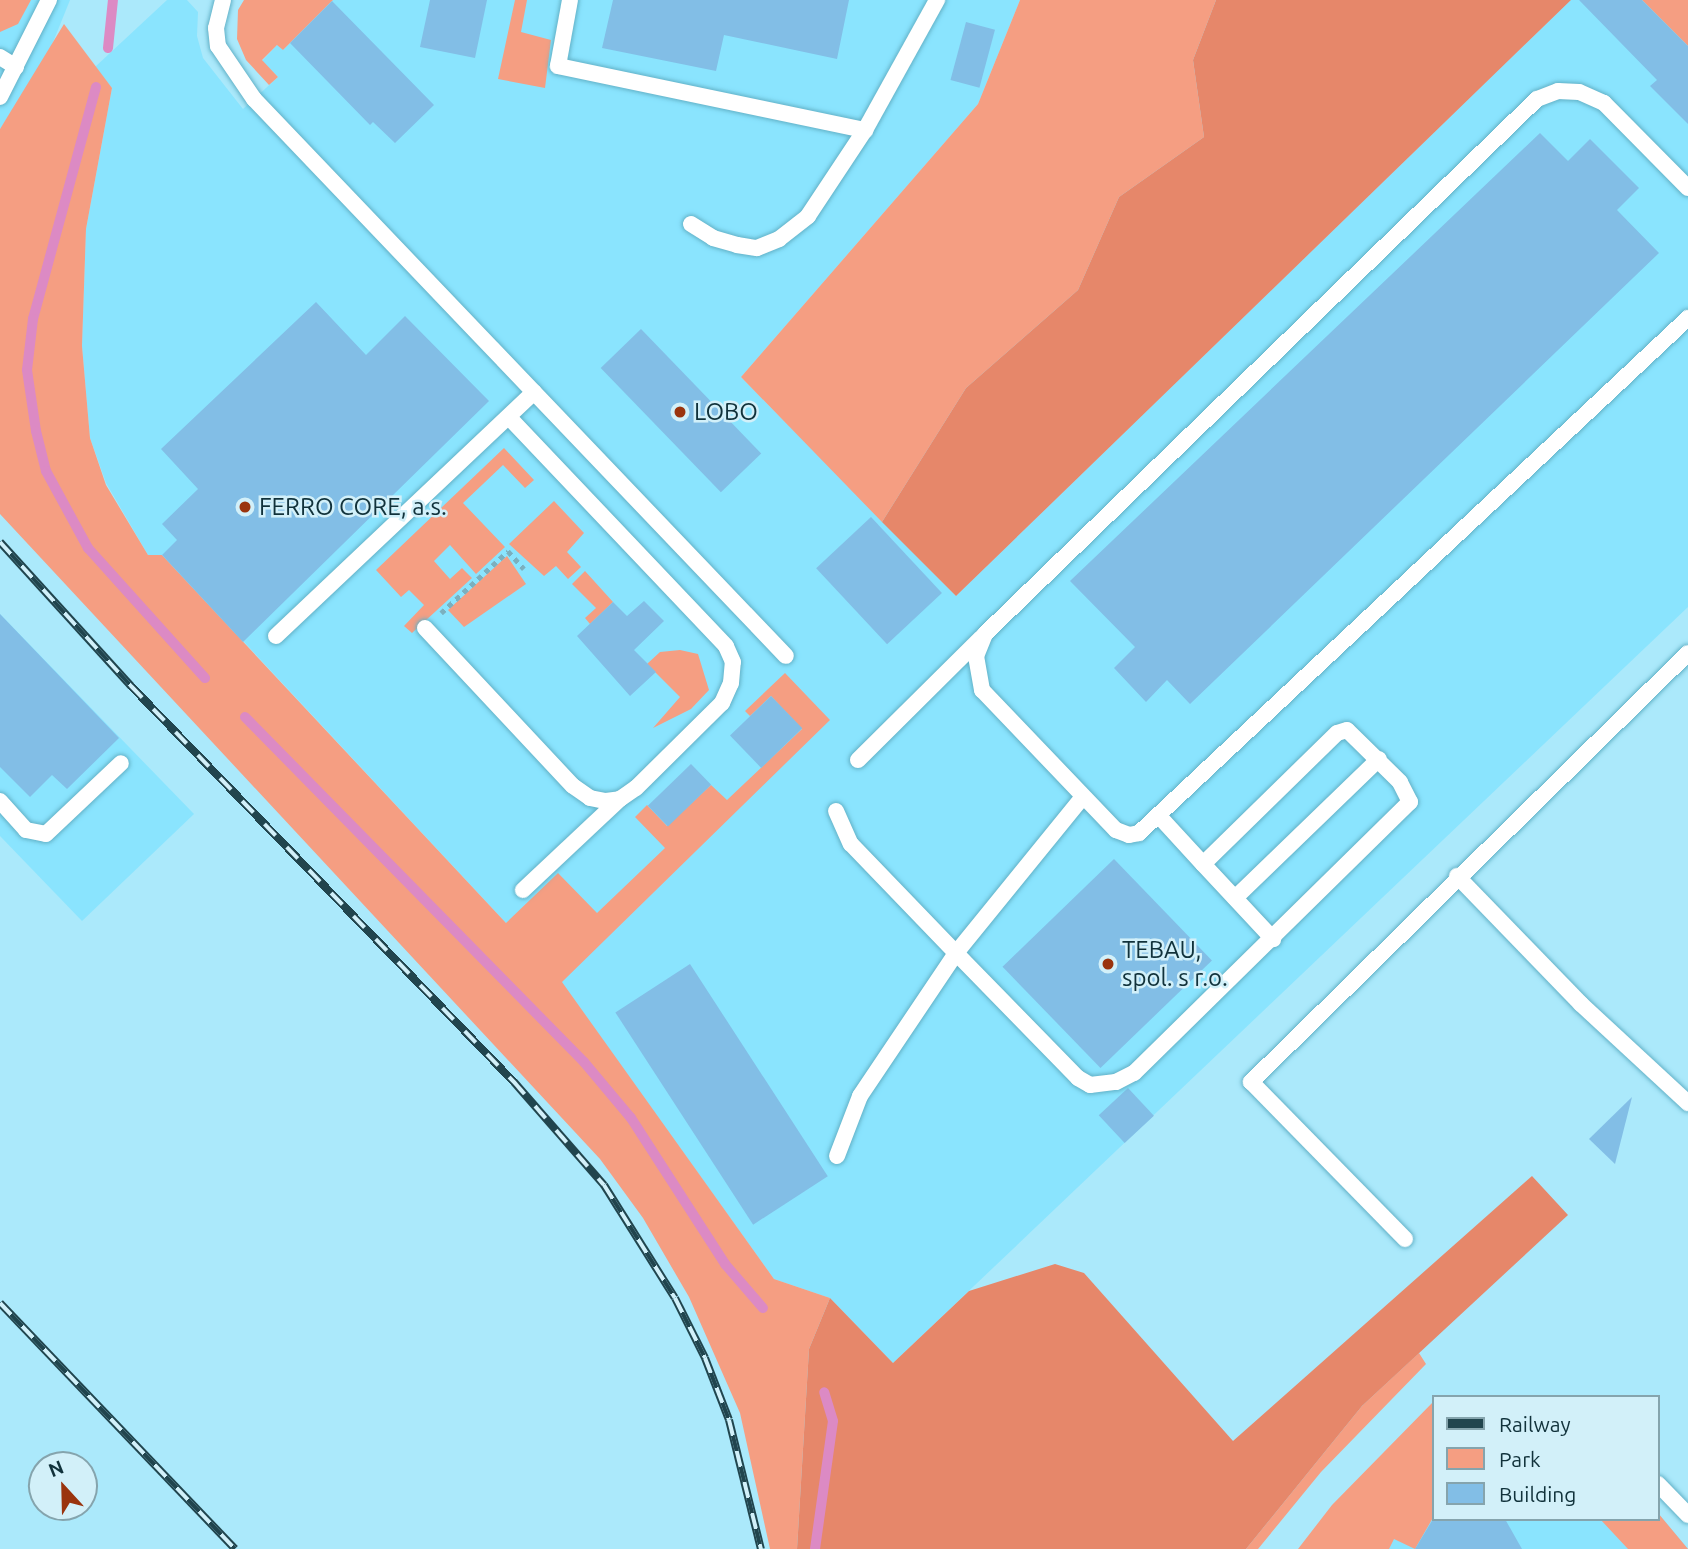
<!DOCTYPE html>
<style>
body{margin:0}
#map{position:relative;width:1688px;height:1549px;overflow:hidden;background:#abe9fb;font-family:Ubuntu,sans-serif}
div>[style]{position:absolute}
.built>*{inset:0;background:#8ae4fe}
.green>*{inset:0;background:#f59e82}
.forest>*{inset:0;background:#e6876a}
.stream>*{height:10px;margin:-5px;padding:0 5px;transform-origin:5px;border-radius:5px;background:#dc8ac4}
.building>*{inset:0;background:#82bee6;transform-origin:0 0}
.path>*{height:4.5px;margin-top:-2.25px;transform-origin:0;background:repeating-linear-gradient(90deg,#7bb0bf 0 5px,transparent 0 10px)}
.roads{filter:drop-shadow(0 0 2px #62b1c7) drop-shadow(0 0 2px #62b1c7)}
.lane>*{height:16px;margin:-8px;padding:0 8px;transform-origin:8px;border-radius:8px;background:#fff}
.rail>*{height:8px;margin-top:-4px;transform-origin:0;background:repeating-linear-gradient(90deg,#d2f0f9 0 16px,#21454e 0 32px);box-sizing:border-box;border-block:2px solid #21454e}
.dots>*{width:19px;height:19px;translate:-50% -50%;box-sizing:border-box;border:4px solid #d2f0f9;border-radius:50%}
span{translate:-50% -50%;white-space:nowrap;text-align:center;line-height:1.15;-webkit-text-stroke:5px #d2f0f9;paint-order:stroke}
.poi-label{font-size:24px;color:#11323b}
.left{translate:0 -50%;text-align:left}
.legend{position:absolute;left:1432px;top:1395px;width:228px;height:126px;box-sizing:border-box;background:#d2f0f9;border:2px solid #85a4ad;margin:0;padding:9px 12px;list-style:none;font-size:21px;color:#11323b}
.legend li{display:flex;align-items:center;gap:14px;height:35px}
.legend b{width:35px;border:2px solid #85a4ad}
.north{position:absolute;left:28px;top:1451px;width:70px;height:70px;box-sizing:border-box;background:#d2f0f9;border:2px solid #85a4ad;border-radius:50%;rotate:338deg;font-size:19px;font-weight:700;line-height:28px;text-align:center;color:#11323b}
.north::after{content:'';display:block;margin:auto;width:24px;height:32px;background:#9a340e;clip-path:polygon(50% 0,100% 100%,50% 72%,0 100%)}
</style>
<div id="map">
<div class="built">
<div style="clip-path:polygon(0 0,70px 0,47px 57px,0 129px)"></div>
<div style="clip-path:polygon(167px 0,187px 0,198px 12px,197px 36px,203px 58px,243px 109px,278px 77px,262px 61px,278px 44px,283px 50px,333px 0,1020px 0,978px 104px,741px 377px,956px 596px,1571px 0,1642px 0,1688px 46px,1688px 607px,893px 1363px,830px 1298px,774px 1279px,561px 982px,163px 555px,148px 555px,106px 483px,90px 438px,82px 346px,86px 229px,112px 88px,95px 67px)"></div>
<div style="clip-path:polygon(0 614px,194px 814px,82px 921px,0 836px)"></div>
<div style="clip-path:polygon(1434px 1463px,1434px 1519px,1658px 1519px,1658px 1513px,1688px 1549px,1354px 1549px)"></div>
</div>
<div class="green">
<div style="clip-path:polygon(0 0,31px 0,18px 24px,0 32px)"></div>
<div style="clip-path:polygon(244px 0,333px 0,283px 50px,277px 45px,262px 60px,278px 77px,269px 85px,246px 60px,237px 39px,238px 10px)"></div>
<div style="clip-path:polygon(515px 0,527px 0,521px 32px,551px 40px,545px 88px,498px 79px)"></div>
<div style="clip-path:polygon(1020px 0,1216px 0,1193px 60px,1204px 137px,1119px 197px,1078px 290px,966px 388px,882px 522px,741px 377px,978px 104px)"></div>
<div style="clip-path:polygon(1642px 0,1688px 0,1688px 46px)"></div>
<div style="clip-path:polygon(64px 24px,112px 88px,86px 229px,82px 346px,90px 438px,106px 485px,148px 555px,162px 555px,506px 923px,558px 873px,597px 913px,665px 848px,635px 817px,647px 805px,667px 826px,711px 785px,727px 800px,802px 729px,771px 696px,750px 716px,745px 711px,785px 673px,830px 720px,562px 982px,774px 1279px,830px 1298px,809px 1349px,797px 1549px,770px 1549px,740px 1413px,689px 1297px,643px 1218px,600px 1159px,0 514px,0 129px)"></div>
<div style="clip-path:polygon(504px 448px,534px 480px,525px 488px,503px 465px,463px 503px,505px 547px,476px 574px,450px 545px,434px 561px,450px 579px,462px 568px,472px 578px,412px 633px,404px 626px,424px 605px,409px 590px,401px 597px,376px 570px)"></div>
<div style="clip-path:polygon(554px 501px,584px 533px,567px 552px,581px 567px,568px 579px,556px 566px,544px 576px,509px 544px)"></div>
<div style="clip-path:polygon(507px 556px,526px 584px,464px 627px,448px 610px)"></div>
<div style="clip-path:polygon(585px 571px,613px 602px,590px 624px,585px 618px,596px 608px,572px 584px)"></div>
<div style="clip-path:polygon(680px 650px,698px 654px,709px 690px,691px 709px,653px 728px,680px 697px,647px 664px,660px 652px)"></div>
<div style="clip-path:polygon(1419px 1353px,1426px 1364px,1321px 1472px,1258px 1549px,1246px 1549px,1362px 1406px)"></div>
<div style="clip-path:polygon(1434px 1401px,1434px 1516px,1415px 1549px,1394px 1539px,1389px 1549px,1298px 1549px,1332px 1505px)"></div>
<div style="clip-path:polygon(1658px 1513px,1688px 1549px,1628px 1549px,1600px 1519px,1658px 1519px)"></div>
</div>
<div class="forest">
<div style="clip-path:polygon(1216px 0,1571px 0,956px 596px,882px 522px,966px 388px,1078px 290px,1119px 197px,1204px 137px,1193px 60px)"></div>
<div style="clip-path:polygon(1532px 1176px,1568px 1215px,1362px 1406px,1246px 1549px,797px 1549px,809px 1349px,830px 1298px,893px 1363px,969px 1291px,1055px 1264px,1084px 1273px,1233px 1441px)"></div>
</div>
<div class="stream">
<div style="left:108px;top:48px;width:48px;rotate:-84.1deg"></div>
<div style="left:96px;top:87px;width:240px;rotate:105.2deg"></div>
<div style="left:33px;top:319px;width:51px;rotate:96.7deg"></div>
<div style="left:27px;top:370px;width:62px;rotate:81.6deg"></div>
<div style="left:36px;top:431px;width:41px;rotate:76deg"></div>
<div style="left:46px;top:471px;width:88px;rotate:61.4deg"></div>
<div style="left:88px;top:548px;width:175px;rotate:48deg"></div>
<div style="left:245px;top:717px;width:484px;rotate:45.5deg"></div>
<div style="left:584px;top:1062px;width:73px;rotate:50deg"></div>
<div style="left:631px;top:1118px;width:174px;rotate:57.2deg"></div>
<div style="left:725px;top:1264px;width:58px;rotate:49.2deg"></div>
<div style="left:815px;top:1549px;width:129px;rotate:-82deg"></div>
<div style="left:833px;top:1421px;width:30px;rotate:-107deg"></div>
</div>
<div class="building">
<div style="clip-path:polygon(430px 0,487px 0,475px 58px,420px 47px)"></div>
<div style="clip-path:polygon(613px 0,849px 0,837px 59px,724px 35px,716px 71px,602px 48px)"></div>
<div style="clip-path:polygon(1579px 0,1642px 0,1688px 46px,1688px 124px,1650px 86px,1657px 80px)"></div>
<div style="clip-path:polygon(332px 1px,434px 105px,395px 143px,373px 122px,370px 125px,290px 43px)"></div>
<div style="left:966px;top:22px;width:30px;height:60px;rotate:15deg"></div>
<div style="clip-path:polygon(1540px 133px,1568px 161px,1590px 139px,1639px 188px,1617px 210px,1659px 253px,1190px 704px,1167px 680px,1146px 702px,1114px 668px,1135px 647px,1070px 581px)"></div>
<div style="clip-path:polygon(316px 302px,366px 355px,405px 316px,489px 401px,243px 642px,162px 555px,177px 540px,162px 524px,198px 489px,161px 449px)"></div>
<div style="left:641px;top:329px;width:173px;height:56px;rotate:46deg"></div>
<div style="left:871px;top:517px;width:104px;height:75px;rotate:47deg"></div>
<div style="clip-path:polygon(644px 601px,664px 621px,634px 650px,656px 672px,630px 696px,577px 636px,613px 602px,627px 616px)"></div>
<div style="clip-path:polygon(0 614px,119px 738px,67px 789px,52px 775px,30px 797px,0 767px)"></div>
<div style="left:771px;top:696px;width:45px;height:57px;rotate:46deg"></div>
<div style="left:691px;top:764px;width:29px;height:60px;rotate:46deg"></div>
<div style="left:1114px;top:859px;width:141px;height:155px;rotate:46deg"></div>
<div style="left:690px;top:964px;width:253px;height:89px;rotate:57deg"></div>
<div style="left:1128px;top:1088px;width:38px;height:40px;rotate:47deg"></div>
<div style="clip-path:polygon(1632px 1097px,1615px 1164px,1589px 1139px)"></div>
<div style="clip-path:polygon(1433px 1519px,1505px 1519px,1522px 1549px,1415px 1549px)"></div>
</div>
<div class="path">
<div style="left:441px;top:613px;width:91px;rotate:-42.8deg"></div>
<div style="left:508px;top:551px;width:24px;rotate:48deg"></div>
</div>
<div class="roads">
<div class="lane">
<div style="left:223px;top:0;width:29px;rotate:104deg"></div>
<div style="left:216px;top:28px;width:18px;rotate:84deg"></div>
<div style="left:218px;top:46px;width:64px;rotate:55.8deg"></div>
<div style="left:254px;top:99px;width:770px;rotate:46.32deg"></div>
<div style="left:570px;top:0;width:67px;rotate:100.3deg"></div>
<div style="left:558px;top:66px;width:314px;rotate:11.8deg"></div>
<div style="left:865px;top:130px;width:149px;rotate:-61deg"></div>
<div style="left:0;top:57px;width:19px;rotate:32deg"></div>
<div style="left:0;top:97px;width:109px;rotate:-63.2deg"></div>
<div style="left:1688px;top:188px;width:120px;rotate:-134.7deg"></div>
<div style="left:1604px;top:103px;width:27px;rotate:-156deg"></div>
<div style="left:1579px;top:92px;width:21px;rotate:-177deg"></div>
<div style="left:1558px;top:91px;width:22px;rotate:159deg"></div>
<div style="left:1537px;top:99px;width:769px;rotate:135.9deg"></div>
<div style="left:985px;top:634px;width:24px;rotate:112deg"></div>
<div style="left:976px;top:656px;width:35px;rotate:80deg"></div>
<div style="left:982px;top:690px;width:194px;rotate:46.3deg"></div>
<div style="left:1116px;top:830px;width:14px;rotate:21deg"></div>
<div style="left:1129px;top:835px;width:10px;rotate:-11deg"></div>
<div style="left:1139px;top:833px;width:753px;rotate:-43.17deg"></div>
<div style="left:691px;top:224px;width:26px;rotate:32deg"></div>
<div style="left:713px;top:238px;width:25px;rotate:16deg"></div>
<div style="left:737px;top:245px;width:20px;rotate:9deg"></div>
<div style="left:757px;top:248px;width:24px;rotate:-22deg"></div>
<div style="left:779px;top:239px;width:37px;rotate:-38deg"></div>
<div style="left:808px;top:216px;width:103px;rotate:-56.5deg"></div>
<div style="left:425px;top:628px;width:216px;rotate:46.9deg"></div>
<div style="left:573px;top:786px;width:21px;rotate:35deg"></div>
<div style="left:590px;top:798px;width:16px;rotate:11deg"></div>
<div style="left:606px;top:801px;width:14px;rotate:-8deg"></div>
<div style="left:620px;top:799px;width:19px;rotate:-35deg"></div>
<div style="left:636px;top:788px;width:121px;rotate:-44.7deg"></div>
<div style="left:722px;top:703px;width:22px;rotate:-66deg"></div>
<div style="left:731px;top:683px;width:21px;rotate:-85deg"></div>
<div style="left:733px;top:662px;width:17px;rotate:-114deg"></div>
<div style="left:726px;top:646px;width:315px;rotate:-133.5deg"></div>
<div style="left:276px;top:636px;width:355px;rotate:-43.4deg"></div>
<div style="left:858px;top:760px;width:173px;rotate:-44.8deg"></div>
<div style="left:0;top:801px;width:39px;rotate:48deg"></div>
<div style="left:26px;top:830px;width:20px;rotate:11deg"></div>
<div style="left:46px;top:834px;width:103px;rotate:-43.4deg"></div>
<div style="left:836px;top:811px;width:36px;rotate:66deg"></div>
<div style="left:851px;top:844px;width:151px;rotate:46.1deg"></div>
<div style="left:956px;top:953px;width:201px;rotate:-50.9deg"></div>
<div style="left:1203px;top:864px;width:103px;rotate:47deg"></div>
<div style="left:1457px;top:876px;width:178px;rotate:45.9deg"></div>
<div style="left:1581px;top:1004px;width:146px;rotate:42.8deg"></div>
<div style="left:523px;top:890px;width:133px;rotate:-43.2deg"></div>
<div style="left:1235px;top:898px;width:200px;rotate:-44deg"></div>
<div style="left:837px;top:1156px;width:64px;rotate:-69deg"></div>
<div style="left:860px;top:1096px;width:172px;rotate:-56.1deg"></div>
<div style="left:956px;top:953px;width:175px;rotate:45.7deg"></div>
<div style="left:1078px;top:1078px;width:14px;rotate:30deg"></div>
<div style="left:1090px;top:1085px;width:26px;rotate:-7deg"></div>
<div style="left:1116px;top:1082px;width:20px;rotate:-27deg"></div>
<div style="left:1134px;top:1073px;width:387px;rotate:-44.5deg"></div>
<div style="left:1410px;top:802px;width:22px;rotate:-117deg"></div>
<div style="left:1400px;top:782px;width:74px;rotate:-135.5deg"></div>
<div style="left:1347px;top:730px;width:10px;rotate:163deg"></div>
<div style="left:1337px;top:733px;width:187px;rotate:135.6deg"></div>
<div style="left:1203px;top:864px;width:64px;rotate:-132.5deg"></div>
<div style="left:1405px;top:1239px;width:220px;rotate:-134.4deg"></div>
<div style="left:1251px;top:1082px;width:612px;rotate:-44.47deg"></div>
<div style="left:1658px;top:1484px;width:43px;rotate:45.9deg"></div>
</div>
</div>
<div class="rail">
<div style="left:0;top:542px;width:195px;rotate:47.7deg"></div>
<div style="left:131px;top:686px;width:551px;rotate:45.96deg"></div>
<div style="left:514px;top:1082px;width:137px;rotate:48.9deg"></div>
<div style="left:604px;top:1185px;width:133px;rotate:57.9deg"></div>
<div style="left:675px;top:1298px;width:67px;rotate:63.4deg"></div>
<div style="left:705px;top:1358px;width:66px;rotate:68.8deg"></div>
<div style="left:729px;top:1420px;width:133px;rotate:76.1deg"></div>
<div style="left:0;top:1303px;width:340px;rotate:46.3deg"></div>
</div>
<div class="dots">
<div style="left:680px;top:412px;background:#9a340e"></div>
<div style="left:245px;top:507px;background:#9a340e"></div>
<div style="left:1108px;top:964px;background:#9a340e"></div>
</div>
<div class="poi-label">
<span class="left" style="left:694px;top:412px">LOBO</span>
<span class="left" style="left:259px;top:507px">FERRO CORE, a.s.</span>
<span class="left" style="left:1122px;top:964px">TEBAU,<br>spol. s r.o.</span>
</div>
<ul class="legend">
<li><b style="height:9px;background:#21454e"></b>Railway</li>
<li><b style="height:19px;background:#f59e82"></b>Park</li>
<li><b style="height:19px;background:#82bee6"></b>Building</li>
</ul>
<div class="north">N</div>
</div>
